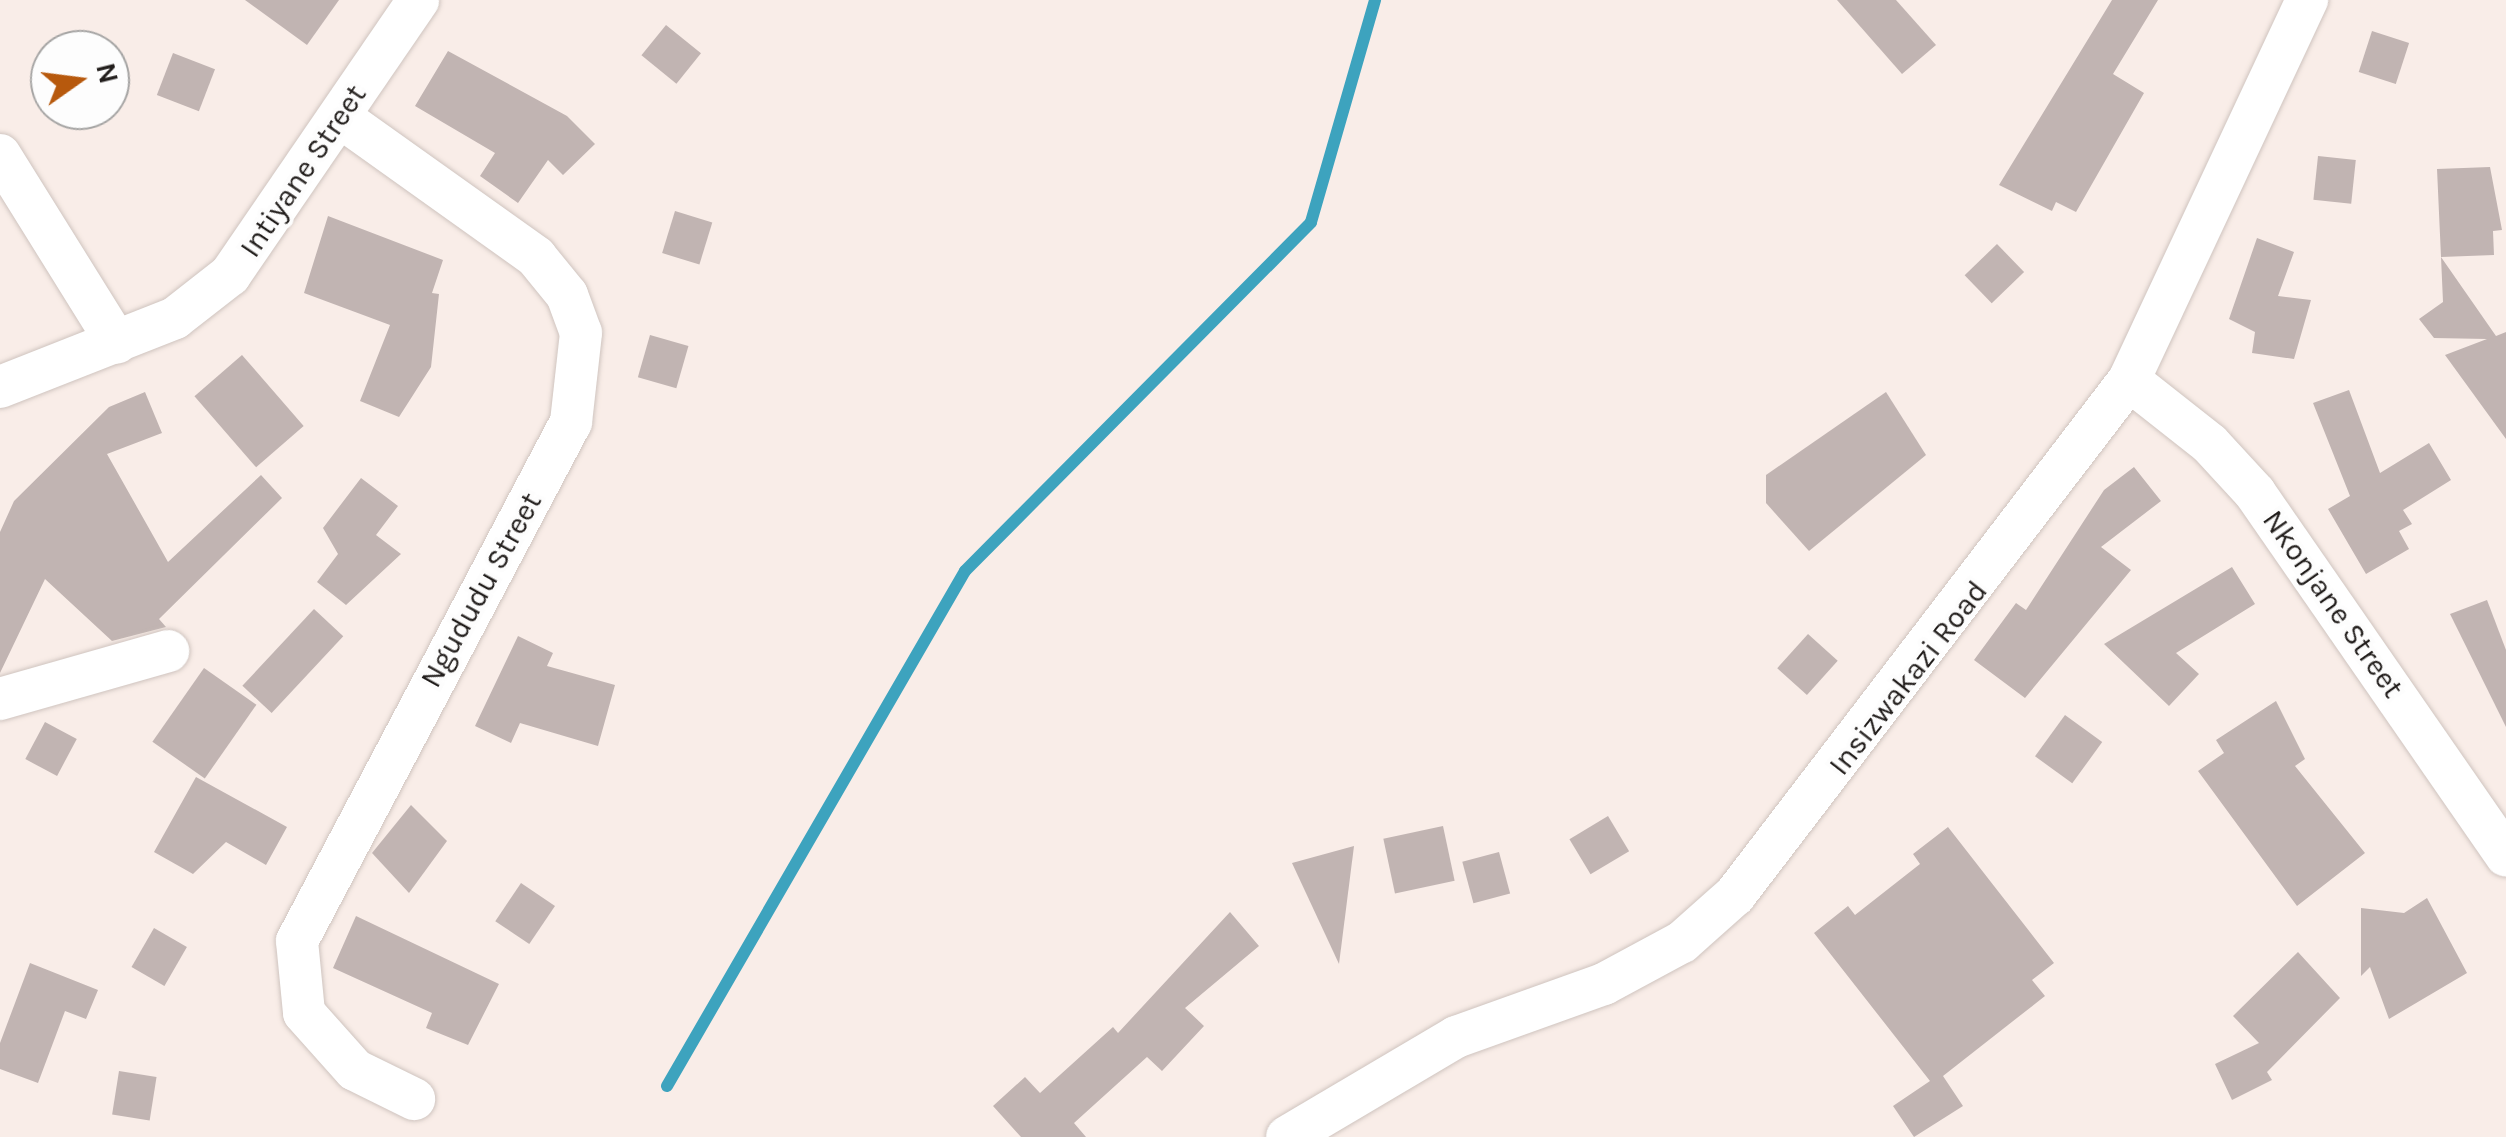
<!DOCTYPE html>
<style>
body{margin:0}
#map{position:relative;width:2506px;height:1137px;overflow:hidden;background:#f9ede8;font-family:Karla,sans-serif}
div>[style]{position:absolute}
.stream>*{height:12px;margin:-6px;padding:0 6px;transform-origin:6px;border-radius:6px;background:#3da3be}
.building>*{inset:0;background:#c1b4b2;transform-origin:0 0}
.roads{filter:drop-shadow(0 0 2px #cfc4bf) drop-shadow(0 0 2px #cfc4bf)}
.minor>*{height:42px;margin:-21px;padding:0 21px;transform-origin:21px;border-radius:21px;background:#fff}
span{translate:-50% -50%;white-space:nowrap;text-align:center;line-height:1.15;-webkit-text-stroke:8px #fdfdfd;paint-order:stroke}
.street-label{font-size:30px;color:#221e1c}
.north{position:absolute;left:30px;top:30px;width:100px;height:100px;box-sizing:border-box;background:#fdfdfd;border:2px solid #a5a4a3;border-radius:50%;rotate:76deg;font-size:28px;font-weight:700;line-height:40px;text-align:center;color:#221e1c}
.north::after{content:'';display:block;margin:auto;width:35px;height:45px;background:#b7590d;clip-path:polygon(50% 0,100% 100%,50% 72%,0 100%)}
</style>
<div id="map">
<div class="stream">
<div style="left:667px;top:1086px;width:595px;rotate:-59.94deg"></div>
<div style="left:965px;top:571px;width:491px;rotate:-45.2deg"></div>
<div style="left:1311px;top:222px;width:231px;rotate:-73.9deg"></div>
</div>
<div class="building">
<div style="clip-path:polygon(245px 0,339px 0,307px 45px)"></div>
<div style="clip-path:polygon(1837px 0,1896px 0,1936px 45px,1902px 74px)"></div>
<div style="clip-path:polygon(2112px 0,2158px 0,2113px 74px,2144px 93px,2076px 212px,2056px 202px,2052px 211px,1999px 185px)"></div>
<div style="left:666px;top:25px;width:45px;height:39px;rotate:39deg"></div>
<div style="left:2372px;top:31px;width:39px;height:43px;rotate:18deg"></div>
<div style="clip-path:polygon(448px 51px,567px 116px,595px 144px,563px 175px,548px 160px,518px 203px,480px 176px,495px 153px,415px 106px)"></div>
<div style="left:173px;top:53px;width:45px;height:45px;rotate:21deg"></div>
<div style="left:2318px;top:156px;width:38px;height:44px;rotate:6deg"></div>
<div style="clip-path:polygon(2490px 167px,2502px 230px,2493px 231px,2494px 255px,2441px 257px,2437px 169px)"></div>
<div style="left:675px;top:211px;width:39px;height:44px;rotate:17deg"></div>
<div style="clip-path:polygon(328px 216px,443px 260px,432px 293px,439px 294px,431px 367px,399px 417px,360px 401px,390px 325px,304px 293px)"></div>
<div style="clip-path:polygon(2257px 238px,2294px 252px,2278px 296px,2311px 300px,2294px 359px,2252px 353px,2255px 332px,2229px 319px)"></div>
<div style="left:1997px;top:244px;width:39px;height:45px;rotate:46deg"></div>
<div style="clip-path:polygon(2441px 257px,2496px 336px,2506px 332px,2506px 439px,2445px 355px,2487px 339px,2434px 338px,2419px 319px,2443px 302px)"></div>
<div style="left:650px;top:335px;width:40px;height:44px;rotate:16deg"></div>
<div style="left:242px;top:355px;width:94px;height:63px;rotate:49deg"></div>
<div style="clip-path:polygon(2349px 390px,2380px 473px,2429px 443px,2451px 480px,2403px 510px,2412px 524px,2399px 531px,2409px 549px,2366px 574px,2328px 509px,2350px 496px,2313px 403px)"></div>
<div style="clip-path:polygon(145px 392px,162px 433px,107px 454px,168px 562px,261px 475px,282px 498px,159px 619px,166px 627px,112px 641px,45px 579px,0 673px,0 532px,14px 501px,109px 407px)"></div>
<div style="clip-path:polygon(1886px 392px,1926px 455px,1809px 551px,1766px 503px,1766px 475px)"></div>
<div style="clip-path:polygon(2134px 467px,2161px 501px,2101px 547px,2131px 570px,2025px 698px,1974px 660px,2016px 603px,2026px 610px,2104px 490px)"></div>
<div style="clip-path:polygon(361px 478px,398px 506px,376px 535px,401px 554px,346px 605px,317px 582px,338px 554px,323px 528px)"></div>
<div style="clip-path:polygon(2232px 567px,2255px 604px,2176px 653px,2199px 674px,2169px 706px,2104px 644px)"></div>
<div style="clip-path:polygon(2487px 600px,2506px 650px,2506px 727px,2450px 614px)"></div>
<div style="left:314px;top:609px;width:40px;height:105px;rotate:43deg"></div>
<div style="left:1808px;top:634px;width:40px;height:46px;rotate:42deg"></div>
<div style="clip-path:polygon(518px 636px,553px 653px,547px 666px,615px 685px,598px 746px,520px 723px,511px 743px,475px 726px)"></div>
<div style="left:204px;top:668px;width:64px;height:90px;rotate:35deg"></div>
<div style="clip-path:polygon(2276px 701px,2305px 759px,2295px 766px,2365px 853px,2297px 906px,2198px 771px,2224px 753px,2216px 740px)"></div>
<div style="left:2065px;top:715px;width:46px;height:51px;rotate:36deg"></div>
<div style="left:45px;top:722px;width:36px;height:42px;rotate:28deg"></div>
<div style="clip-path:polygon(196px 777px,287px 827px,266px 865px,226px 842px,193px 874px,154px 852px)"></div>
<div style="clip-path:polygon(411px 805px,447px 841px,409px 893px,372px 853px)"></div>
<div style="left:1608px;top:816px;width:41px;height:45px;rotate:59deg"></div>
<div style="left:1443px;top:826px;width:56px;height:61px;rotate:78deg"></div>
<div style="clip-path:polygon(1948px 827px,2054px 963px,2032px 980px,2045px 996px,1943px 1076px,1963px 1106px,1914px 1137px,1893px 1106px,1930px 1081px,1814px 933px,1848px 906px,1855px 915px,1920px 864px,1913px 854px)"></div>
<div style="clip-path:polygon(1354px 846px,1339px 964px,1292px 863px)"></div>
<div style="left:1499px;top:852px;width:43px;height:38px;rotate:75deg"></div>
<div style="left:521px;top:883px;width:41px;height:46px;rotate:34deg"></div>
<div style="clip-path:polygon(2427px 898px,2467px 973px,2389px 1019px,2370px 967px,2361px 976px,2361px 908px,2404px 913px)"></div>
<div style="clip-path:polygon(1230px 912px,1259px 946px,1185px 1008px,1204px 1026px,1162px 1071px,1147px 1057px,1074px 1123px,1086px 1137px,1021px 1137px,993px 1106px,1025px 1077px,1040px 1093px,1113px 1027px,1118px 1033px)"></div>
<div style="clip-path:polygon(356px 916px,499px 984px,468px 1045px,426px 1028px,432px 1013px,333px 968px)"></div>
<div style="left:154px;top:928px;width:38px;height:45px;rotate:30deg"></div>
<div style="clip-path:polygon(2298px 952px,2340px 998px,2267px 1072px,2272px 1080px,2232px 1100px,2215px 1064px,2259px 1043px,2233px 1016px)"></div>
<div style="clip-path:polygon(30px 963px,98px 990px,86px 1019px,65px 1011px,38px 1083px,0 1069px,0 1043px)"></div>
<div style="left:119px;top:1071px;width:38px;height:44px;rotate:9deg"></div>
</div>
<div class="roads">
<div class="minor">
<div style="left:340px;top:117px;width:241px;rotate:35.5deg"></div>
<div style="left:536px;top:257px;width:49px;rotate:50.8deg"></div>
<div style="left:567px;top:295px;width:40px;rotate:69.8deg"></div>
<div style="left:581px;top:333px;width:90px;rotate:96.4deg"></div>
<div style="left:571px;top:422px;width:587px;rotate:117.83deg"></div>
<div style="left:297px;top:941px;width:72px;rotate:84.4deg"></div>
<div style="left:304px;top:1013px;width:76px;rotate:48.2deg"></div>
<div style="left:355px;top:1070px;width:66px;rotate:26.2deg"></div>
<div style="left:0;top:155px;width:221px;rotate:58.1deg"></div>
<div style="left:2129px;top:380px;width:103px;rotate:38.3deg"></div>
<div style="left:2210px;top:444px;width:67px;rotate:47.4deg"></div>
<div style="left:2255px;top:493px;width:441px;rotate:55.3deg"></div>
<div style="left:0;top:387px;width:188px;rotate:-21.5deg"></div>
<div style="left:175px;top:318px;width:70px;rotate:-38deg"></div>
<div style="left:230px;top:275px;width:333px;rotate:-55.6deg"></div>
<div style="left:0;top:699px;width:175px;rotate:-15.9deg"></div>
<div style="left:1287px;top:1137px;width:196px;rotate:-30.6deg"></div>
<div style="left:1456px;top:1037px;width:157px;rotate:-19.7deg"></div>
<div style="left:1604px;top:984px;width:89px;rotate:-28.3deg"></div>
<div style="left:1682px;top:942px;width:71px;rotate:-41.6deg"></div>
<div style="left:1735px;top:895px;width:648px;rotate:-52.58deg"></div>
<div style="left:2129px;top:380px;width:420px;rotate:-64.9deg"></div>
</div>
</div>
<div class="street-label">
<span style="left:303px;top:171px;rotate:-56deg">Intiyane Street</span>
<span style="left:481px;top:590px;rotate:-61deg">Ngududu Street</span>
<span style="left:2333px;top:604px;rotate:55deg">Nkonjane Street</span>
<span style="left:1908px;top:678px;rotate:-52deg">Insizwakazi Road</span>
</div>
<div class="north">N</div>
</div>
